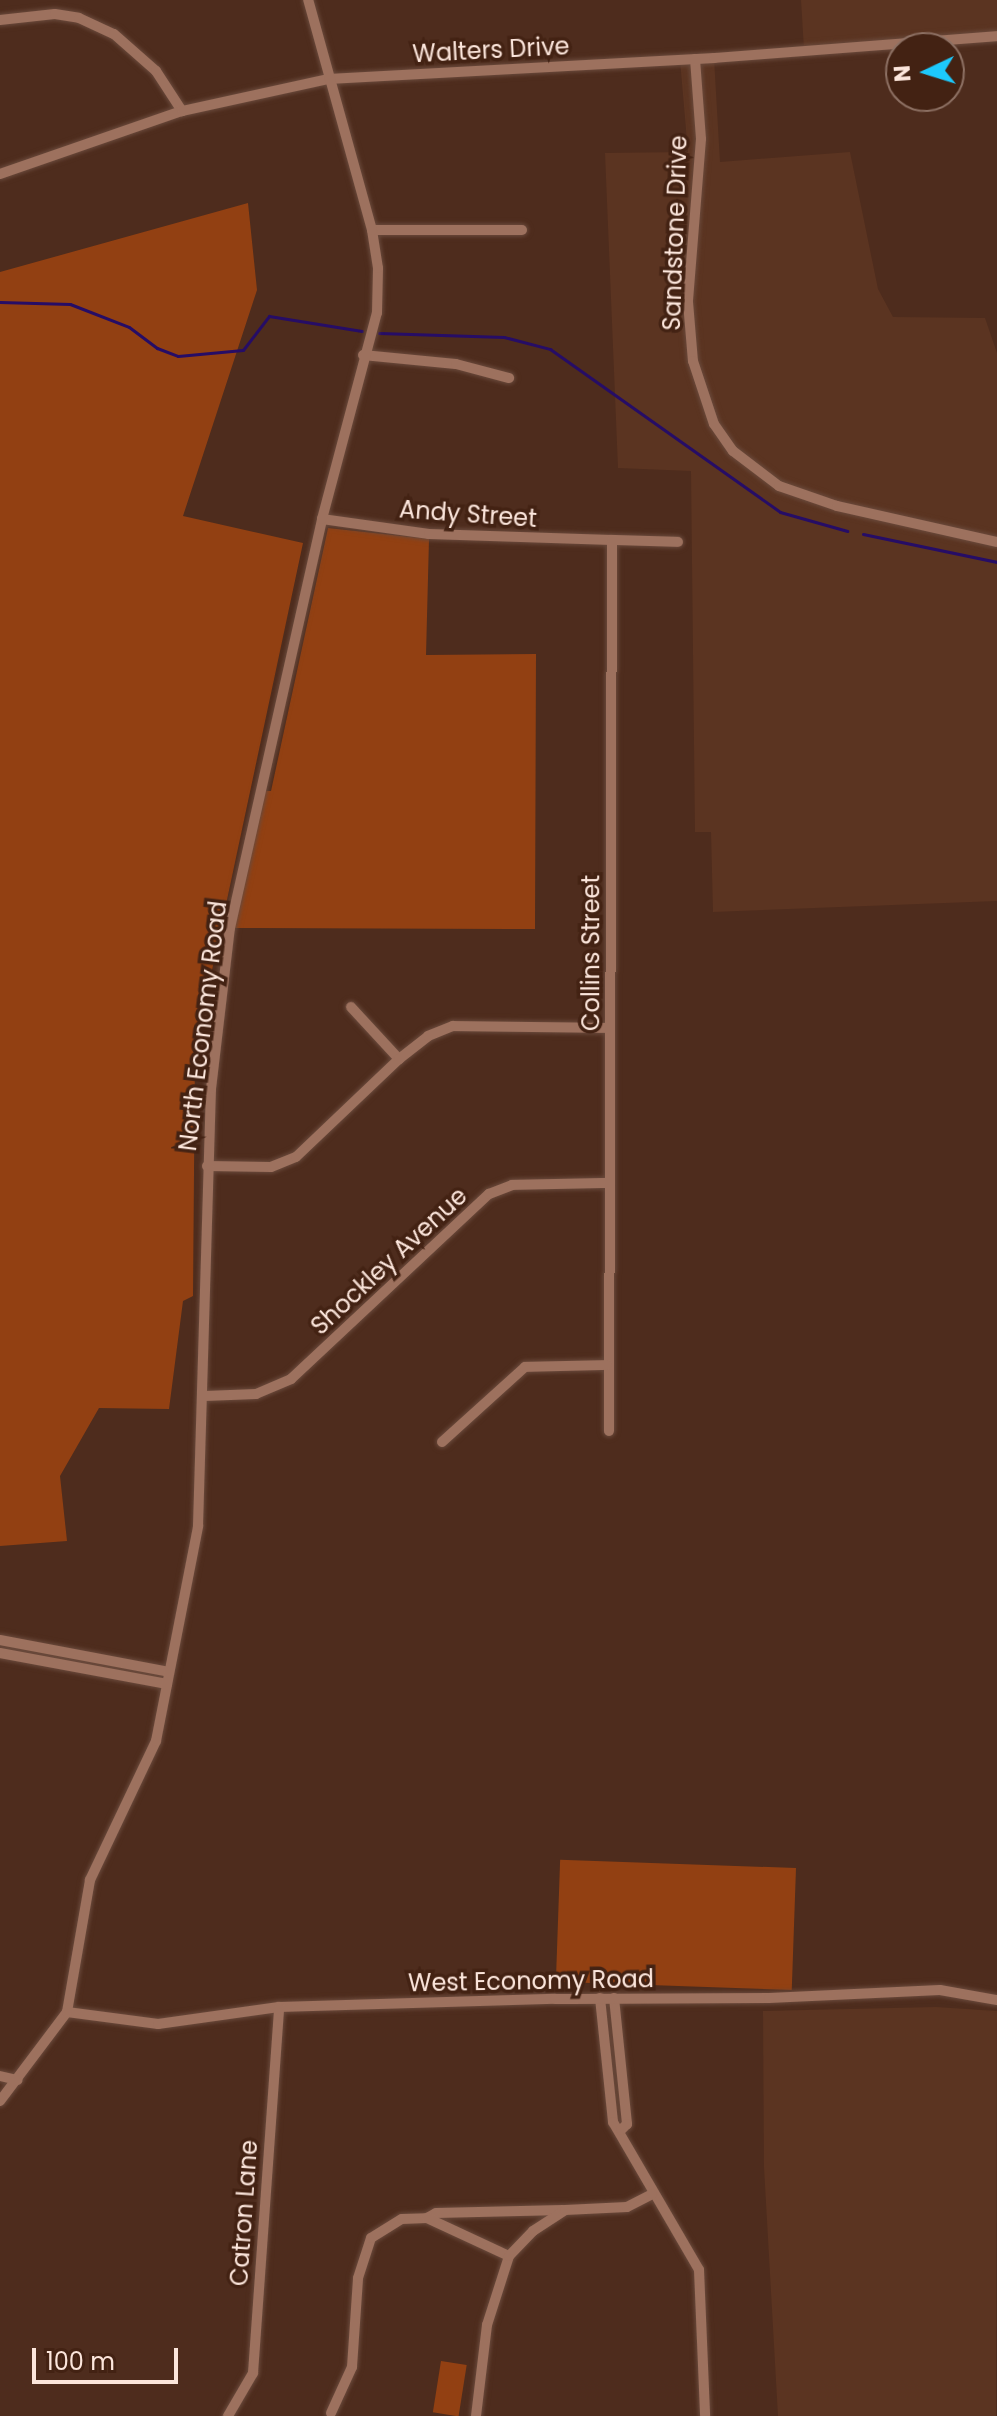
<!DOCTYPE html>
<style>
body{margin:0}
#map{position:relative;width:997px;height:2416px;overflow:hidden;background:#4e2c1d;font-family:Poppins,sans-serif}
div>[style]{position:absolute}
.built>*{inset:0;background:#5b3421}
.green>*{inset:0;background:#924012;transform-origin:0 0}
.stream>*{height:3px;margin:-1.5px;padding:0 1.5px;transform-origin:1.5px;border-radius:1.5px;background:#260d66}
.roads{filter:drop-shadow(0 0 2px #6a4a3c) drop-shadow(0 0 2px #6a4a3c)}
.minor>*{height:10px;margin:-5px;padding:0 5px;transform-origin:5px;border-radius:5px;background:#9d715e}
span{translate:-50% -50%;white-space:nowrap;text-align:center;line-height:1.15;-webkit-text-stroke:7px #432213;paint-order:stroke}
.street-label{font-size:24px;color:#fce6dc}
.north{position:absolute;left:885px;top:32px;width:80px;height:80px;box-sizing:border-box;background:#432213;border:2px solid #8d7063;border-radius:50%;rotate:266deg;font-size:22px;font-weight:700;line-height:32px;text-align:center;color:#fce6dc}
.north::after{content:'';display:block;margin:auto;width:28px;height:36px;background:#1dc9fc;clip-path:polygon(50% 0,100% 100%,50% 72%,0 100%)}
.scale{position:absolute;left:32px;top:2348px;width:146px;height:36px;box-sizing:border-box;border:4px solid #fce6dc;border-top:0;padding-left:10px;font-size:24px;line-height:28px;white-space:nowrap;color:#fce6dc;-webkit-text-stroke:6px #432213;paint-order:stroke}
</style>
<div id="map">
<div class="built">
<div style="clip-path:polygon(801px 0,997px 0,997px 35px,804px 49px)"></div>
<div style="clip-path:polygon(714px 58px,720px 162px,850px 152px,878px 289px,893px 317px,985px 318px,997px 353px,997px 901px,713px 912px,711px 832px,695px 832px,691px 471px,618px 468px,605px 153px,688px 152px,680px 60px)"></div>
<div style="clip-path:polygon(936px 2007px,997px 2011px,996px 2416px,778px 2416px,764px 2167px,763px 2011px)"></div>
</div>
<div class="green">
<div style="clip-path:polygon(248px 203px,257px 290px,183px 516px,303px 543px,195px 1050px,193px 1296px,183px 1301px,169px 1409px,99px 1408px,60px 1476px,67px 1541px,0 1546px,0 272px)"></div>
<div style="clip-path:polygon(328px 528px,429px 539px,426px 655px,536px 654px,535px 929px,230px 928px,261px 791px,271px 791px)"></div>
<div style="left:796px;top:1868px;width:122px;height:236px;rotate:92deg"></div>
<div style="left:441px;top:2361px;width:26px;height:52px;rotate:9deg"></div>
</div>
<div class="stream">
<div style="left:0;top:302px;width:70px;rotate:1.6deg"></div>
<div style="left:70px;top:304px;width:63px;rotate:21.3deg"></div>
<div style="left:129px;top:327px;width:35px;rotate:37deg"></div>
<div style="left:157px;top:348px;width:22px;rotate:21deg"></div>
<div style="left:178px;top:356px;width:65px;rotate:-5.3deg"></div>
<div style="left:243px;top:350px;width:43px;rotate:-52.6deg"></div>
<div style="left:269px;top:316px;width:94px;rotate:9.2deg"></div>
<div style="left:379px;top:333px;width:125px;rotate:1.8deg"></div>
<div style="left:504px;top:337px;width:48px;rotate:14.6deg"></div>
<div style="left:550px;top:349px;width:282px;rotate:35.3deg"></div>
<div style="left:780px;top:512px;width:70px;rotate:15.8deg"></div>
<div style="left:863px;top:534px;width:137px;rotate:11.8deg"></div>
</div>
<div class="roads">
<div class="minor">
<div style="left:0;top:20px;width:55px;rotate:-6.2deg"></div>
<div style="left:55px;top:14px;width:24px;rotate:9deg"></div>
<div style="left:79px;top:18px;width:38px;rotate:25deg"></div>
<div style="left:114px;top:34px;width:56px;rotate:41.4deg"></div>
<div style="left:156px;top:71px;width:48px;rotate:57deg"></div>
<div style="left:695px;top:59px;width:80px;rotate:85.7deg"></div>
<div style="left:701px;top:139px;width:164px;rotate:94.6deg"></div>
<div style="left:688px;top:302px;width:59px;rotate:85.2deg"></div>
<div style="left:693px;top:361px;width:66px;rotate:71.6deg"></div>
<div style="left:714px;top:424px;width:33px;rotate:55deg"></div>
<div style="left:733px;top:451px;width:58px;rotate:37.3deg"></div>
<div style="left:779px;top:486px;width:61px;rotate:19deg"></div>
<div style="left:837px;top:506px;width:164px;rotate:12.7deg"></div>
<div style="left:0;top:174px;width:193px;rotate:-19.1deg"></div>
<div style="left:182px;top:111px;width:150px;rotate:-12.3deg"></div>
<div style="left:329px;top:79px;width:386px;rotate:-3.1deg"></div>
<div style="left:714px;top:58px;width:284px;rotate:-4.4deg"></div>
<div style="left:372px;top:230px;width:150px"></div>
<div style="left:363px;top:355px;width:93px;rotate:5.5deg"></div>
<div style="left:456px;top:364px;width:55px;rotate:14.8deg"></div>
<div style="left:322px;top:519px;width:108px;rotate:8deg"></div>
<div style="left:429px;top:534px;width:183px;rotate:1.9deg"></div>
<div style="left:351px;top:1007px;width:71px;rotate:47.3deg"></div>
<div style="left:207px;top:1166px;width:64px;rotate:0.9deg"></div>
<div style="left:271px;top:1167px;width:27px;rotate:-22deg"></div>
<div style="left:296px;top:1157px;width:142px;rotate:-43.6deg"></div>
<div style="left:399px;top:1059px;width:37px;rotate:-38deg"></div>
<div style="left:428px;top:1036px;width:27px;rotate:-22deg"></div>
<div style="left:453px;top:1026px;width:157px;rotate:0.7deg"></div>
<div style="left:205px;top:1396px;width:51px;rotate:-2.2deg"></div>
<div style="left:256px;top:1394px;width:38px;rotate:-23deg"></div>
<div style="left:291px;top:1379px;width:271px;rotate:-43.1deg"></div>
<div style="left:489px;top:1194px;width:25px;rotate:-21deg"></div>
<div style="left:512px;top:1185px;width:98px;rotate:-1.2deg"></div>
<div style="left:609px;top:1431px;width:891px;rotate:-89.81deg"></div>
<div style="left:612px;top:540px;width:66px;rotate:1.7deg"></div>
<div style="left:442px;top:1442px;width:112px;rotate:-42.1deg"></div>
<div style="left:525px;top:1367px;width:82px;rotate:-1.4deg"></div>
<div style="left:0;top:1640px;width:172px;rotate:10.7deg"></div>
<div style="left:0;top:1653px;width:170px;rotate:10.5deg"></div>
<div style="left:600px;top:1998px;width:125px;rotate:84deg"></div>
<div style="left:613px;top:2122px;width:171px;rotate:59.8deg"></div>
<div style="left:699px;top:2270px;width:146px;rotate:87.6deg"></div>
<div style="left:614px;top:1998px;width:127px;rotate:84.1deg"></div>
<div style="left:627px;top:2124px;width:8px;rotate:135deg"></div>
<div style="left:67px;top:2012px;width:92px;rotate:7.5deg"></div>
<div style="left:158px;top:2024px;width:122px;rotate:-8deg"></div>
<div style="left:279px;top:2007px;width:276px;rotate:-1.7deg"></div>
<div style="left:555px;top:1999px;width:214px;rotate:-0.3deg"></div>
<div style="left:769px;top:1998px;width:171px;rotate:-2.7deg"></div>
<div style="left:940px;top:1990px;width:58px;rotate:10deg"></div>
<div style="left:0;top:2076px;width:18px;rotate:13deg"></div>
<div style="left:0;top:2101px;width:111px;rotate:-53deg"></div>
<div style="left:67px;top:2012px;width:134px;rotate:-80.1deg"></div>
<div style="left:90px;top:1880px;width:154px;rotate:-64.6deg"></div>
<div style="left:156px;top:1741px;width:219px;rotate:-78.9deg"></div>
<div style="left:198px;top:1526px;width:437px;rotate:-88.3deg"></div>
<div style="left:211px;top:1089px;width:162px;rotate:-83.3deg"></div>
<div style="left:230px;top:928px;width:419px;rotate:-77.3deg"></div>
<div style="left:322px;top:519px;width:213px;rotate:-75.1deg"></div>
<div style="left:377px;top:313px;width:45px;rotate:-88.7deg"></div>
<div style="left:378px;top:268px;width:38px;rotate:-99deg"></div>
<div style="left:372px;top:230px;width:239px;rotate:-105.5deg"></div>
<div style="left:427px;top:2218px;width:10px;rotate:-29deg"></div>
<div style="left:436px;top:2213px;width:127px;rotate:-1.4deg"></div>
<div style="left:331px;top:2413px;width:51px;rotate:-65.5deg"></div>
<div style="left:352px;top:2367px;width:89px;rotate:-86.1deg"></div>
<div style="left:358px;top:2278px;width:42px;rotate:-72deg"></div>
<div style="left:371px;top:2238px;width:36px;rotate:-32deg"></div>
<div style="left:402px;top:2219px;width:25px;rotate:-2deg"></div>
<div style="left:427px;top:2218px;width:90px;rotate:24.9deg"></div>
<div style="left:228px;top:2416px;width:50px;rotate:-59.8deg"></div>
<div style="left:253px;top:2373px;width:367px;rotate:-85.9deg"></div>
<div style="left:476px;top:2416px;width:92px;rotate:-83.1deg"></div>
<div style="left:487px;top:2325px;width:72px;rotate:-72.3deg"></div>
<div style="left:509px;top:2256px;width:35px;rotate:-46deg"></div>
<div style="left:533px;top:2231px;width:38px;rotate:-33deg"></div>
<div style="left:565px;top:2210px;width:62px;rotate:-2.8deg"></div>
<div style="left:627px;top:2207px;width:28px;rotate:-27deg"></div>
</div>
</div>
<div class="street-label">
<span style="left:491px;top:50px;rotate:-3deg">Walters Drive</span>
<span style="left:675px;top:233px;rotate:-88deg">Sandstone Drive</span>
<span style="left:468px;top:514px;rotate:4deg">Andy Street</span>
<span style="left:591px;top:953px;rotate:-90deg">Collins Street</span>
<span style="left:203px;top:1026px;rotate:-83deg">North Economy Road</span>
<span style="left:389px;top:1261px;rotate:-43deg">Shockley Avenue</span>
<span style="left:531px;top:1981px;rotate:-1deg">West Economy Road</span>
<span style="left:244px;top:2213px;rotate:-86deg">Catron Lane</span>
</div>
<div class="north">N</div>
<div class="scale">100 m</div>
</div>
